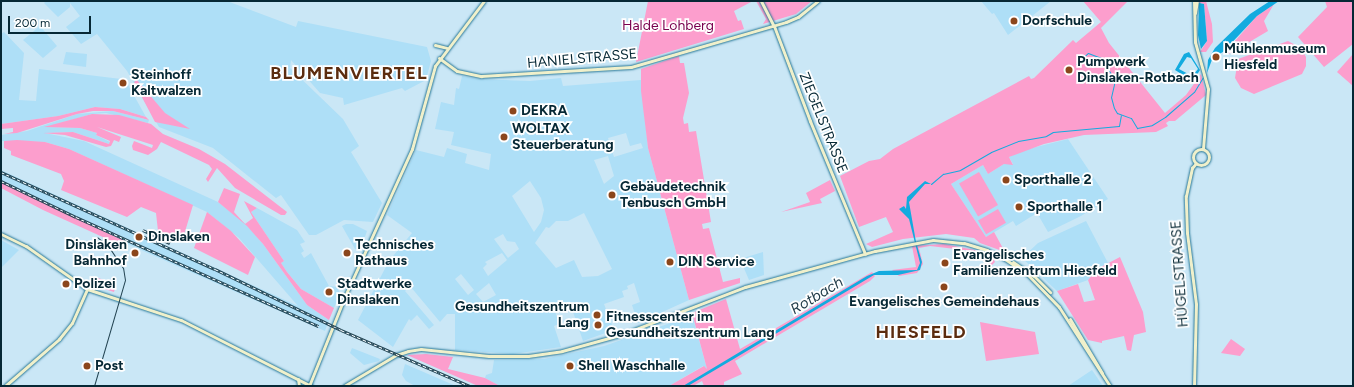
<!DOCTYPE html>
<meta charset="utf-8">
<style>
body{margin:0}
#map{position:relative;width:1354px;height:387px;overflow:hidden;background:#cae7f6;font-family:Figtree,sans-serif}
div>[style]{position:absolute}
.built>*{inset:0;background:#aedff7}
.green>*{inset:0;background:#fc9ecd;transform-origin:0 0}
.water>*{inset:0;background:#13abdf}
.stream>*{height:1px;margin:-0.5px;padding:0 0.5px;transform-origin:0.5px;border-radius:0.5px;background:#13abdf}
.roads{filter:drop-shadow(0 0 1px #287898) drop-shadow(0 0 1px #287898)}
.secondary>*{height:3px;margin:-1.5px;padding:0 1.5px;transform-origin:1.5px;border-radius:1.5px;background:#f0f0cb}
.secondary>.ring{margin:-1.5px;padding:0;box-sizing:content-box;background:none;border:3px solid #f0f0cb;border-radius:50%}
.tram>*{height:1px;margin:-0.5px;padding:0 0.5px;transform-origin:0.5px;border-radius:0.5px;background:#224351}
.rail>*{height:2.5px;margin-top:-1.25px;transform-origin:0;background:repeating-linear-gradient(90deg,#fff 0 3px,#224351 0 6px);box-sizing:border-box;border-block:1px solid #224351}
.dots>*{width:11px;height:11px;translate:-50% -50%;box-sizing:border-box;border:2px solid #fff;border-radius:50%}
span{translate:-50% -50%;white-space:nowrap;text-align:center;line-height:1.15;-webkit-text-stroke:3.5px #fff;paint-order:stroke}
.poi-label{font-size:14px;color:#062835;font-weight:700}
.left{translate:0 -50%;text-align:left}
.right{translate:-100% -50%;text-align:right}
.park-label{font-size:14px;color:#79024f}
.street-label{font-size:14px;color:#062835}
.water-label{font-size:15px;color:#223d4a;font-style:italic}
.district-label{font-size:18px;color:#5b2c0f;font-weight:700;letter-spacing:1px}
.frame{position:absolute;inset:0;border:2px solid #062835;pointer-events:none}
.scale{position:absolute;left:8px;top:16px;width:83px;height:18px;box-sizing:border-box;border:2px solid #062835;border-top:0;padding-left:5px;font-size:12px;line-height:14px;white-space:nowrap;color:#062835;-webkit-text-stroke:3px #fff;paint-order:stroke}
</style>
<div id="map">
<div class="built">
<div style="clip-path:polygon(46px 1px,227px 1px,296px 27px,298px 21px,427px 47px,431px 61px,426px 80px,405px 91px,402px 88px,344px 105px,343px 98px,320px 93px,291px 60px,290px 68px,343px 119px,359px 146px,351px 152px,382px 203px,373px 222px,344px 220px,316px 235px,309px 235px,281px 195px,276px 198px,213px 148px,159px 127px,127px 71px,97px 34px,81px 44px,66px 27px,80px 16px,70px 3px,70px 7px,58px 17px,44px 3px)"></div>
<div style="clip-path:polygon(981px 1px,1051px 1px,1008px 35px,994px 13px,992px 14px)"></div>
<div style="clip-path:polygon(40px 26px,57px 46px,43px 58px,23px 40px)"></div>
<div style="clip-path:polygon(4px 32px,24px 53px,19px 100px,36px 101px,39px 69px,121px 79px,127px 83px,146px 117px,120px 109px,95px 107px,58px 116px,1px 124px,1px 34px)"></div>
<div style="clip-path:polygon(66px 52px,87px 54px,86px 67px,63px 64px)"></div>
<div style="clip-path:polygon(evenodd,462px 76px,478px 79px,530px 81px,561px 78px,563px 86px,641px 80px,648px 148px,689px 300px,638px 323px,632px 305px,640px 302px,634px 283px,627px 286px,628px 289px,622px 291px,624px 297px,604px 304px,614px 330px,583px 341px,571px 306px,555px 311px,559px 324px,554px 326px,561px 347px,513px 354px,455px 350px,455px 314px,447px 314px,440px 322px,410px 286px,405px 291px,434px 325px,429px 329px,417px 315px,411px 321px,409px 319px,393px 347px,358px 320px,389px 261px,412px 233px,387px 215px,416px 150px,444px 157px,447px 148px,467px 154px,465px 163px,489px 170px,491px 154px,451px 145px,454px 132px,435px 129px,441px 102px,454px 105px,456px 88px,459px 89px,462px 76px,626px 133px,630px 146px,641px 143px,643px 148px,614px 157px,608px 138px,626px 133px,462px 76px,608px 156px,614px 176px,604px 184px,594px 160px,608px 156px,462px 76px,530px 181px,541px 198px,544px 210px,541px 222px,534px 232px,512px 196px,530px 181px,462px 76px,584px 213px,612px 269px,598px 276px,582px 277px,574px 260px,556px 268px,535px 243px,546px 227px,549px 228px,556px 221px,568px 221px,584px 213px,462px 76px,503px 234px,507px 241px,515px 242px,519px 249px,508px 258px,494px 239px,503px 234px,462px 76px,502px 253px,507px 260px,488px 276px,483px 268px,487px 264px,485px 262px,502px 253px,462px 76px,461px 274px,474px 290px,468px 295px,455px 279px,461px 274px,462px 76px,489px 283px,496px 295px,483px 302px,476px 294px,489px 283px)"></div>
<div style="clip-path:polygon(113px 111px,149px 120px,148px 123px,106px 113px,92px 114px,47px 127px,80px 128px,97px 133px,96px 135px,110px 142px,109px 144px,73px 132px,45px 133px,84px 141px,218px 202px,247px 225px,263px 244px,307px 305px,329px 320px,325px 331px,116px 239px,1px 182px,1px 170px,298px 306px,239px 238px,207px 212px,69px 149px,45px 142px,1px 141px,1px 135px,27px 131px,77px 114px)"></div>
<div style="clip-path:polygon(1068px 139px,1108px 199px,1081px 216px,1048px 232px,1037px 213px,1016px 226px,1013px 221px,986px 237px,951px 184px,983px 165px,988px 174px,1004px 164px,1013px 164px,1009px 157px,1020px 151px)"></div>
<div style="clip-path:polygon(257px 208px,297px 230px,305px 242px,300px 244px,304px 251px,301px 253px,304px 258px,311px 253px,329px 286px,337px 287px,340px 293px,334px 308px,301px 289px,287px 272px,281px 263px,284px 261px,251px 212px)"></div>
<div style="clip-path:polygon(1086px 221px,1108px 263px,1097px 269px,1088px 280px,1057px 291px,1022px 258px,1038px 243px)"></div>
<div style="clip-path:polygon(346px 224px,353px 224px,367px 231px,360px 251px,355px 249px,342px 226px)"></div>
<div style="clip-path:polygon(1px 240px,19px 250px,1px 268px)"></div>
<div style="clip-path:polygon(763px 252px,764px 275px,749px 280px,740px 259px)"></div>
<div style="clip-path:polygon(691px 311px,707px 369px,703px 366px,669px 386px,500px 386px,485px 378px,486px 375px,492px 373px,494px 360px,544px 359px,604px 346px,679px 320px,678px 316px)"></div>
<div style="clip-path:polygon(352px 348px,380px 359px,379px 361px,364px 365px,350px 353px)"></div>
<div style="clip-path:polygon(405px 364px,456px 386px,415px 386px,406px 381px,402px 375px)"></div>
<div style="clip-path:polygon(1092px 370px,1103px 386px,1068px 386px)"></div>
</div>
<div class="green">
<div style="clip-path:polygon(648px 1px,753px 1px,734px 11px,738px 21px,741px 20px,744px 29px,636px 62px)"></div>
<div style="clip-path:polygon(756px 1px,812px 1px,796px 14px,763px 24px,766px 19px)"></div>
<div style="clip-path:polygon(1083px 1px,1128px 1px,1101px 28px,1109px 43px,1165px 113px,1186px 95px,1201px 74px,1206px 95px,1175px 121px,1169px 121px,1166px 123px,1168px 126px,1156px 132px,1084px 135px,1044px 144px,1009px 157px,1013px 165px,1004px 164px,988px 174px,983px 165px,951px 184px,986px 237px,994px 232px,1005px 252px,980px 243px,974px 238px,946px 234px,903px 239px,872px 247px,866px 244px,893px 232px,886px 217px,859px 227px,840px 176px,869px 161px,880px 159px,893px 149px,1029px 76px,1031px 79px,1034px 78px,1073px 40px,1076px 43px,1101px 22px)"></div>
<div style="clip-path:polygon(1199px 1px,1206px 1px,1212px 24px,1213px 42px,1206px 52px,1200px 52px,1207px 41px,1204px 4px,1199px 3px)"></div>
<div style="clip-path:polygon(1325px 1px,1353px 1px,1353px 44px,1324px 67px,1298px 37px,1327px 7px)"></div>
<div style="clip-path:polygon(1274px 4px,1264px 21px,1268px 31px,1229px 54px,1226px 51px,1257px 16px)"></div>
<div style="clip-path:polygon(1288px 41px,1301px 48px,1306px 57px,1306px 66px,1302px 74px,1254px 94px,1241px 88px,1235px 78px,1238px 59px)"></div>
<div style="clip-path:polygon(1353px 54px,1353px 86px,1337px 72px)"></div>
<div style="clip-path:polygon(679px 56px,680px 63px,684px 63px,689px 93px,683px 118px,684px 124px,688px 123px,689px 132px,696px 131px,711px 222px,702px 224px,703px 229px,709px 228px,723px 282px,740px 278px,740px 283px,689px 300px,648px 148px,641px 91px,641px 69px)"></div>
<div style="clip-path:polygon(137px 80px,165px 113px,190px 129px,155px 122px,134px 82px)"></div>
<div style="clip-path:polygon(95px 107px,120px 109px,146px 117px,149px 120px,113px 111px,93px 111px,77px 114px,17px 133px,4px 134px,13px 132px,13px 128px,1px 129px,1px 124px,58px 116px)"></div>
<div style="clip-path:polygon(92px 114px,119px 115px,151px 124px,163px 134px,199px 149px,225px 164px,287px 212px,285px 215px,281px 215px,235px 188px,217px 168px,208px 182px,206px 179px,212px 169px,209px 165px,161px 142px,157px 149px,148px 155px,133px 150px,132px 146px,134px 141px,152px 148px,153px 145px,97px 127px,121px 137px,119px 142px,114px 140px,111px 146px,106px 147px,65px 135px,43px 133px,73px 132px,109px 144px,110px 141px,96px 135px,97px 133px,80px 128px,44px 127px)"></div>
<div style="clip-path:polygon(17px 140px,45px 142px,69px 149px,193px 205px,184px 235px,177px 240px,158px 231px,156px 213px,141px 207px,127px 217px,61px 190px,64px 181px,61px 174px,11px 155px,11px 151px,4px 148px,4px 141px)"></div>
<div style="left:979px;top:172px;width:38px;height:23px;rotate:60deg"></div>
<div style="clip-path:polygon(830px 180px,835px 191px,820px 199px,822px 203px,781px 212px,810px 202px,806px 193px)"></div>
<div style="clip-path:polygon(1px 182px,127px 242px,126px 244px,118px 240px,116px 243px,43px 210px,1px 188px)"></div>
<div style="clip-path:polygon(224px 188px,240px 194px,234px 212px,245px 224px,253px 218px,244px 201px,257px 208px,251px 212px,284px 261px,281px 263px,287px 272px,301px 289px,334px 308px,329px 320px,307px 305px,263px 244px,247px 226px,218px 202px)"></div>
<div style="left:998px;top:209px;width:16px;height:23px;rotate:60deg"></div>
<div style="clip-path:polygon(207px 212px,231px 231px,255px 257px,248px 275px,194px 248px)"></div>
<div style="clip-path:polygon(944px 244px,975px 250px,992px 256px,995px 262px,987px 270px,983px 267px,986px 265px,980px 255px,971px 257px,972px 251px,930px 246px,919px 248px,923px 264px,917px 273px,899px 276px,892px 270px,916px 267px,912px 246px)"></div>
<div style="clip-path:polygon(1120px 257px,1143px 312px,1146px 332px,1134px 335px,1131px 351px,1127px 350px,1124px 336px,1102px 341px,1102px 343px,1088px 340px,1057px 291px,1078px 284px,1084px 302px,1095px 300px,1088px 280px,1097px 269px)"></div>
<div style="clip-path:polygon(872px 272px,875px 276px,870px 281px,735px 361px,742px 374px,724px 382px,724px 386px,704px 386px,702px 381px,693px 386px,669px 386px,704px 366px,707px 369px,692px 313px,726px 299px,740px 349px)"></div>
<div style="clip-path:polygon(98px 278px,116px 284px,114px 292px,92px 285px)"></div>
<div style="clip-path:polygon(980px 322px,1035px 332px,1039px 354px,986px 361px)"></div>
<div style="clip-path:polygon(1231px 339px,1245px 349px,1240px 356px,1221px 353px)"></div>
<div style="clip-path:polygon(426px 354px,453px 357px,448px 369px,485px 378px,500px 386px,478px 386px,407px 355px)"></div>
</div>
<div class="water">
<div style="clip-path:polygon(1270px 1px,1279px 1px,1257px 16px,1223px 52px,1213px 57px,1207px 73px,1208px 60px,1215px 48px,1250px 14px)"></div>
<div style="clip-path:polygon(1199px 3px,1204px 4px,1207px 41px,1201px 49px,1198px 35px)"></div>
<div style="clip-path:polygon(evenodd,1189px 52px,1200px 70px,1193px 81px,1175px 70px,1184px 54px,1189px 52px,1187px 57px,1191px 58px,1198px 69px,1192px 76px,1179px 69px,1187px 57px)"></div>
<div style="clip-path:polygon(925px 181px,931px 184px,925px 184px,909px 202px,916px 242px,922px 262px,920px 270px,898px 275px,874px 275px,732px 360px,688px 386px,683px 386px,867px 276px,879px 271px,917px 270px,920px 263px,909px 219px,899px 209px,904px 206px,906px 209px,907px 197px)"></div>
</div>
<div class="stream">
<div style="left:1076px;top:64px;width:16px;rotate:-43deg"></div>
<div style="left:1088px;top:53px;width:14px;rotate:21deg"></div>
<div style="left:1101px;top:58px;width:26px;rotate:58deg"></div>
<div style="left:1115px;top:80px;width:17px;rotate:103deg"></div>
<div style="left:1111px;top:97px;width:11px;rotate:75deg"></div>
<div style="left:1114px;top:108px;width:6px;rotate:59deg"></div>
<div style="left:1117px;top:113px;width:15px;rotate:20deg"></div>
<div style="left:1131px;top:118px;width:12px;rotate:59deg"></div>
<div style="left:1137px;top:128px;width:15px;rotate:-11deg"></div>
<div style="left:1152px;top:125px;width:15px;rotate:-32deg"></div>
<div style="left:1165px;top:117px;width:38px;rotate:-41deg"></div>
<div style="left:1194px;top:92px;width:17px;rotate:-59deg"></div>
<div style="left:931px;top:184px;width:16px;rotate:-40deg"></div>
<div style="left:943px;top:174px;width:17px;rotate:-13deg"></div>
<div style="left:960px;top:170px;width:36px;rotate:-30deg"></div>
<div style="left:991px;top:152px;width:29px;rotate:-22deg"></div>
<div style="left:1018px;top:141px;width:28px;rotate:-10deg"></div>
<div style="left:1046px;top:136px;width:8px;rotate:-30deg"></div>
<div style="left:1053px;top:132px;width:66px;rotate:-5.2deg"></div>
<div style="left:1119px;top:126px;width:11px;rotate:-80deg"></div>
</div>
<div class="roads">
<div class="secondary">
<div style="left:761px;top:1px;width:28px;rotate:63deg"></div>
<div style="left:774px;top:26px;width:102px;rotate:69.2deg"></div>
<div style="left:810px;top:121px;width:144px;rotate:67.5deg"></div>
<div style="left:1194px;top:1px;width:41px;rotate:88.6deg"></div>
<div style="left:1195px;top:42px;width:49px;rotate:74.5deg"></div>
<div style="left:1208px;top:89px;width:60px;rotate:94.8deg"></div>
<div style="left:1195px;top:13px;width:12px;rotate:-81deg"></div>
<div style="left:435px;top:45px;width:12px;rotate:14deg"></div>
<div style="left:439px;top:58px;width:22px;rotate:36deg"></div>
<div style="left:457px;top:71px;width:25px;rotate:12deg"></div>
<div style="left:481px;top:76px;width:150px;rotate:-3.4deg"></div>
<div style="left:631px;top:67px;width:161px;rotate:-16.2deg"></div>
<div style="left:786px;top:22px;width:13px;rotate:-23deg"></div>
<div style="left:798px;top:17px;width:26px;rotate:-39deg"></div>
<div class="ring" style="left:1193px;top:149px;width:13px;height:13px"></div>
<div style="left:1px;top:234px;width:28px;rotate:26deg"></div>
<div style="left:26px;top:246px;width:75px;rotate:35.2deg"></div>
<div style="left:87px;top:289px;width:99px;rotate:18.3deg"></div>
<div style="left:181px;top:320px;width:146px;rotate:26.9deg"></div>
<div style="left:1013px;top:262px;width:25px;rotate:34deg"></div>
<div style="left:1034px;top:276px;width:23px;rotate:45deg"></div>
<div style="left:1070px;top:319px;width:63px;rotate:59.3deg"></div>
<div style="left:298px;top:379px;width:7px;rotate:82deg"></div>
<div style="left:5px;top:386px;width:72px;rotate:-41deg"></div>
<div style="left:59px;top:339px;width:21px;rotate:-51deg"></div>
<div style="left:72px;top:323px;width:37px;rotate:-66deg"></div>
<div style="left:309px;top:386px;width:97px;rotate:-68.2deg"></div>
<div style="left:345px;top:296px;width:162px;rotate:-65.5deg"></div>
<div style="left:412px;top:149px;width:86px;rotate:-74.5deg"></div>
<div style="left:435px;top:66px;width:81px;rotate:-53deg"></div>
<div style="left:344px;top:386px;width:61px;rotate:-30.8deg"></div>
<div style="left:396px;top:355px;width:13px;rotate:-18deg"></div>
<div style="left:408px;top:351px;width:13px;rotate:-9deg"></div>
<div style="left:421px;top:349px;width:68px;rotate:5.9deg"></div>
<div style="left:489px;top:356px;width:39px"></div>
<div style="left:528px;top:356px;width:34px;rotate:-8deg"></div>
<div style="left:562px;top:351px;width:60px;rotate:-15.4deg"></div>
<div style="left:620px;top:335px;width:134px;rotate:-21deg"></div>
<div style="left:745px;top:287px;width:135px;rotate:-15.5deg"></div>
<div style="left:875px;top:251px;width:59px;rotate:-10.7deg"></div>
<div style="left:933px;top:240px;width:31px;rotate:6deg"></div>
<div style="left:964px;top:243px;width:24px;rotate:17deg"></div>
<div style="left:987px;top:250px;width:20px;rotate:27deg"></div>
<div style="left:1005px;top:259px;width:29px;rotate:35deg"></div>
<div style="left:1029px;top:276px;width:43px;rotate:45.9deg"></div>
<div style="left:1059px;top:307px;width:94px;rotate:57.2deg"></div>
<div style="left:1194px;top:386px;width:82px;rotate:-88.6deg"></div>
<div style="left:1196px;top:304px;width:72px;rotate:-97.2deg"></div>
<div style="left:1187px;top:233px;width:37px;rotate:-92deg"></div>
<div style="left:1186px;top:196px;width:29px;rotate:-78deg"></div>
<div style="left:1192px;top:168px;width:6px;rotate:-51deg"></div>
</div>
</div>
<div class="tram">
<div style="left:94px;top:386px;width:110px;rotate:-73.7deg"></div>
<div style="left:125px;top:280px;width:12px;rotate:-99deg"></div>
<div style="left:123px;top:268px;width:27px;rotate:-124deg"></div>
<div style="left:108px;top:246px;width:14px;rotate:-141deg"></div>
</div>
<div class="rail">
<div style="left:1px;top:172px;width:235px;rotate:24.4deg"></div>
<div style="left:215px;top:269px;width:140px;rotate:25.8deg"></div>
<div style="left:341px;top:330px;width:141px;rotate:23.5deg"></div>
<div style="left:1px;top:181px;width:83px;rotate:25.6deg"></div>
<div style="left:76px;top:217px;width:266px;rotate:24.2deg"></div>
<div style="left:143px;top:230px;width:30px;rotate:26deg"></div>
</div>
<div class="dots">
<div style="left:1014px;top:21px;background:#8b461c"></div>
<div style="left:1216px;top:57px;background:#8b461c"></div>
<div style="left:1069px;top:70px;background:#8b461c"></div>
<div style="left:123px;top:83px;background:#8b461c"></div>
<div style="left:513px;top:111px;background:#8b461c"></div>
<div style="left:504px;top:137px;background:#8b461c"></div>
<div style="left:1006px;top:180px;background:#8b461c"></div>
<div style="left:612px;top:195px;background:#8b461c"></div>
<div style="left:1019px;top:207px;background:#8b461c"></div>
<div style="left:139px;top:237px;background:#8b461c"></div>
<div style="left:135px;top:253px;background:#8b461c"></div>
<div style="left:347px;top:253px;background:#8b461c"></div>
<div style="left:670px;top:262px;background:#8b461c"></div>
<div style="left:945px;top:263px;background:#8b461c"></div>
<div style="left:66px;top:284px;background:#8b461c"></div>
<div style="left:944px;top:287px;background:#8b461c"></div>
<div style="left:329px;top:292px;background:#8b461c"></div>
<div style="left:597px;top:315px;background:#8b461c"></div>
<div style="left:598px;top:325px;background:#8b461c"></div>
<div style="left:87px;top:366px;background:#8b461c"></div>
<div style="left:570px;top:366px;background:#8b461c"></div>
</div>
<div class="poi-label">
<span class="left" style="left:1022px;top:21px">Dorfschule</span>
<span class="left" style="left:1224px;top:57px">Mühlenmuseum<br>Hiesfeld</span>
<span class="left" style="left:1077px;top:70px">Pumpwerk<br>Dinslaken-Rotbach</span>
<span class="left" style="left:131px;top:83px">Steinhoff<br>Kaltwalzen</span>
<span class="left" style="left:521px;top:111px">DEKRA</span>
<span class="left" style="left:512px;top:137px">WOLTAX<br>Steuerberatung</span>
<span class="left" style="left:1014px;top:180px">Sporthalle 2</span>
<span class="left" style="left:620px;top:195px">Gebäudetechnik<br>Tenbusch GmbH</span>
<span class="left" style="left:1027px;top:207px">Sporthalle 1</span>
<span class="left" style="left:148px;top:237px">Dinslaken</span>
<span class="right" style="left:127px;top:253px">Dinslaken<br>Bahnhof</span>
<span class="left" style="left:355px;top:253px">Technisches<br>Rathaus</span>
<span class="left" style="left:953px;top:263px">Evangelisches<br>Familienzentrum Hiesfeld</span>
<span class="left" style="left:678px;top:262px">DIN Service</span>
<span class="left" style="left:74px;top:284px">Polizei</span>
<span class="left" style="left:337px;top:292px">Stadtwerke<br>Dinslaken</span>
<span style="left:944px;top:302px">Evangelisches Gemeindehaus</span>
<span class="right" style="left:589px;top:315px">Gesundheitszentrum<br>Lang</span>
<span class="left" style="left:606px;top:325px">Fitnesscenter im<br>Gesundheitszentrum Lang</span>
<span class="left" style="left:95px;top:366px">Post</span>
<span class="left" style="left:578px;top:366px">Shell Waschhalle</span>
</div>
<div class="park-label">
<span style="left:668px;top:26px">Halde Lohberg</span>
</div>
<div class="street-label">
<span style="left:582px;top:59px;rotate:-5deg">HANIELSTRASSE</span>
<span style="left:823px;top:123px;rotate:68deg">ZIEGELSTRASSE</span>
<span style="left:1180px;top:274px;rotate:-94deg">HÜGELSTRASSE</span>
</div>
<div class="water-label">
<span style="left:817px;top:296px;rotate:-31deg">Rotbach</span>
</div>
<div class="district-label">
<span style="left:349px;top:73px">BLUMENVIERTEL</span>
<span style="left:921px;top:332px">HIESFELD</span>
</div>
<div class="frame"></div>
<div class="scale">200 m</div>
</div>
